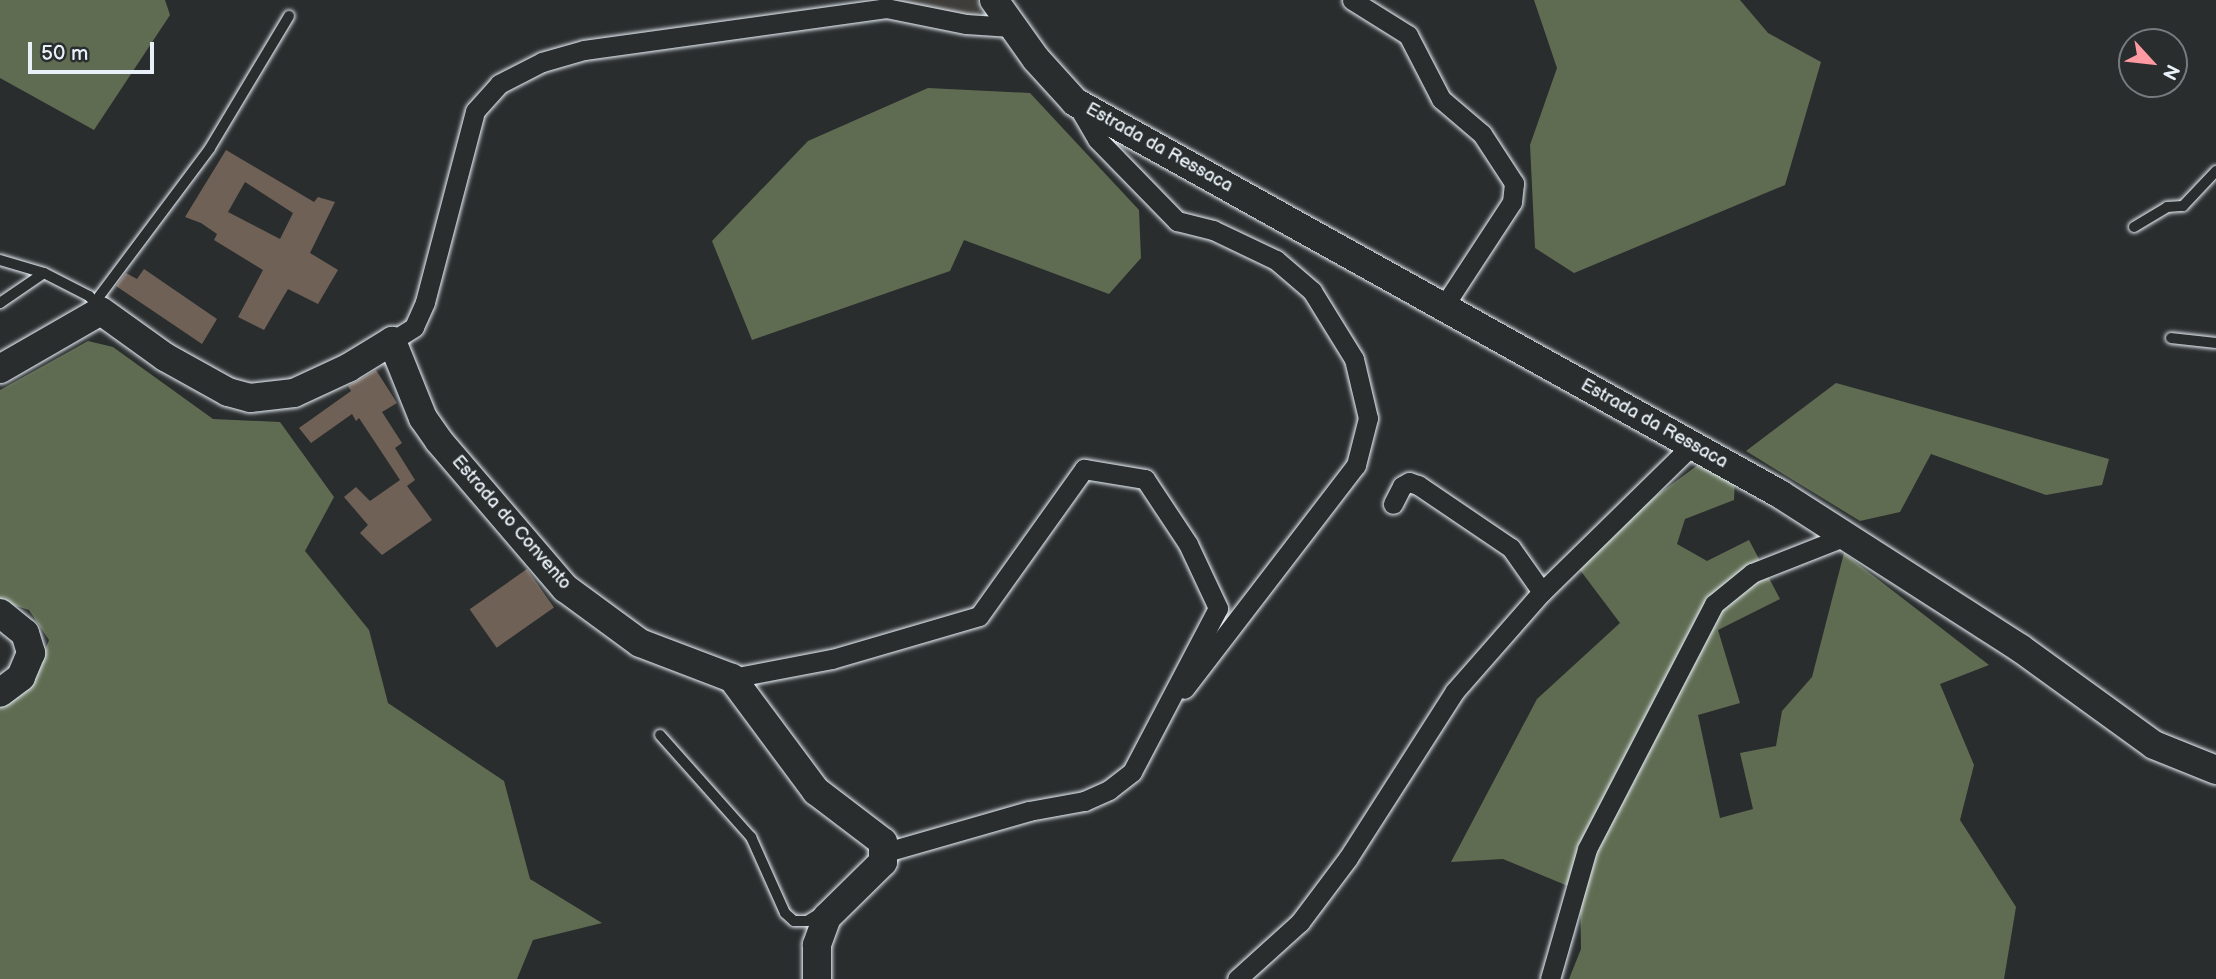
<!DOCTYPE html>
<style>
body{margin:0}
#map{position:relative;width:2216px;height:979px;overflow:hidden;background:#2a2d2e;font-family:"Balsamiq Sans",sans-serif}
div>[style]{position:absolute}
.built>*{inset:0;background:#3f3d3a}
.green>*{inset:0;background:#606c52}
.building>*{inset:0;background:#706157;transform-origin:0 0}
.roads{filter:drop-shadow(0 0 2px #e8f1f8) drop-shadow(0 0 2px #e8f1f8)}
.lane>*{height:10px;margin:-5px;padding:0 5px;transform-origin:5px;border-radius:5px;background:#2a2d2e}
.street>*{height:19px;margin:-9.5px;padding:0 9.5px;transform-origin:9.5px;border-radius:9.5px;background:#2a2d2e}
.secondary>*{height:28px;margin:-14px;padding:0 14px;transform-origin:14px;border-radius:14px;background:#2a2d2e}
span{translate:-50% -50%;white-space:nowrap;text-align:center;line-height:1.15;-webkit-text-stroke:7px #2a2d2e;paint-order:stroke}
.street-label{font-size:18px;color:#e8f1f8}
.north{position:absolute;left:2118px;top:28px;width:70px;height:70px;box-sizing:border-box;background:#2a2d2e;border:2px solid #767b7f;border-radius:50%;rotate:117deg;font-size:19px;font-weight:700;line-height:28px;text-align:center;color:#e8f1f8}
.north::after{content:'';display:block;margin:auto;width:24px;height:32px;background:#ff9aa2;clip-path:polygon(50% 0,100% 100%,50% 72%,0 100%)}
.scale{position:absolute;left:28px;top:42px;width:126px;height:32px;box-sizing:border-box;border:4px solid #e8f1f8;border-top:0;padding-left:9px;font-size:21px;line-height:24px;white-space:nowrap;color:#e8f1f8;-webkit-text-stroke:5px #2a2d2e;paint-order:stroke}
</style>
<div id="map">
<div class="built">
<div style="clip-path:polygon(890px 0,977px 0,981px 10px,976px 18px)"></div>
</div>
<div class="green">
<div style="clip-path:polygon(0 0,165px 0,170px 15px,94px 130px,0 78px)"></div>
<div style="clip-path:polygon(1534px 0,1740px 0,1768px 33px,1821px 62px,1785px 185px,1574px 273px,1535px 248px,1530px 145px,1557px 68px)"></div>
<div style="clip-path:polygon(928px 88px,1030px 93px,1139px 210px,1141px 258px,1109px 294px,964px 240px,950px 271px,752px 340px,712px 241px,808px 141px)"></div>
<div style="clip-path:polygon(88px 341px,113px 347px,213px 419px,280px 422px,334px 497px,305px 551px,369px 630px,388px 703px,504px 781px,530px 879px,602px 923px,533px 940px,517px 979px,0 979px,0 701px,35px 676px,49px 640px,29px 610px,0 601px,0 390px)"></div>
<div style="clip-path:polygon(1836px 383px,2109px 459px,2102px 485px,2046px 495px,1931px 454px,1900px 512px,1860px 521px,1746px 451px)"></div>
<div style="clip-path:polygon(1702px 462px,1735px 479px,1734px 500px,1685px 519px,1677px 544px,1707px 561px,1749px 540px,1780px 599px,1718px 630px,1740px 703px,1698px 715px,1720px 818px,1753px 809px,1740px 753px,1776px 746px,1782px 711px,1812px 677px,1844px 553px,1989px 665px,1940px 684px,1974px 765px,1960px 820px,2016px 907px,2004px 979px,1569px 979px,1581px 949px,1580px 891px,1503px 859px,1451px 862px,1537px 699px,1620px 623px,1577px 566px,1645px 504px)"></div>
</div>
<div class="building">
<div style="clip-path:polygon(evenodd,226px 150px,314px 202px,318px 197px,335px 202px,310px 253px,338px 270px,318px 304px,288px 289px,264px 330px,238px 317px,263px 270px,214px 240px,217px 234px,201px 223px,185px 217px,226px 150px,245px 182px,293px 213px,280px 239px,228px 212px,245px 182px)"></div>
<div style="clip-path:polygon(144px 269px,217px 319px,202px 344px,116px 286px,126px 273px,137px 279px)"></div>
<div style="clip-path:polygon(376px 370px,397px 403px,382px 412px,402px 443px,395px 448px,415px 480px,407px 486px,432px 520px,382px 555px,360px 533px,368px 525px,344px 497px,356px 487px,370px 501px,400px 480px,359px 418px,356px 421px,352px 414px,311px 443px,299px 428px,351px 391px,348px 386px)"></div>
<div style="left:527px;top:569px;width:47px;height:70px;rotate:55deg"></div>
</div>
<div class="roads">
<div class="lane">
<div style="left:2134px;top:227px;width:39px;rotate:-31deg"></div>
<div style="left:2167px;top:207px;width:16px;rotate:-4deg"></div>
<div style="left:2183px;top:206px;width:48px;rotate:-46.7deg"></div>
<div style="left:0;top:260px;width:46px;rotate:16.5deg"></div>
<div style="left:95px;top:302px;width:192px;rotate:-53.2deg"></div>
<div style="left:210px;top:148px;width:154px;rotate:-59.1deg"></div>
<div style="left:0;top:303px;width:53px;rotate:-34.3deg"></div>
<div style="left:44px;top:273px;width:51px;rotate:27.1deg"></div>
<div style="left:89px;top:296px;width:15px;rotate:48deg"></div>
<div style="left:2171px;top:338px;width:45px;rotate:6.3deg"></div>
<div style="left:660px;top:735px;width:137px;rotate:48.3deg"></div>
<div style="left:751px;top:837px;width:83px;rotate:65.9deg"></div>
<div style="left:785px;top:913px;width:12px;rotate:42deg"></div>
<div style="left:794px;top:921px;width:13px"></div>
<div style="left:807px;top:921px;width:19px;rotate:-32deg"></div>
</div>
<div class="street">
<div style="left:1352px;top:0;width:66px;rotate:32deg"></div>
<div style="left:1408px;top:35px;width:72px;rotate:62.7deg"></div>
<div style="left:1441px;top:99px;width:54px;rotate:40.5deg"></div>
<div style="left:1482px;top:134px;width:59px;rotate:56.9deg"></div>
<div style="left:1514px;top:183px;width:19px;rotate:96deg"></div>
<div style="left:1512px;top:202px;width:124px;rotate:123.2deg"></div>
<div style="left:1076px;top:103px;width:42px;rotate:59.7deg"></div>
<div style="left:1097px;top:139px;width:115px;rotate:45.7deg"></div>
<div style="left:1177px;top:221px;width:37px;rotate:14deg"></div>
<div style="left:1213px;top:230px;width:70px;rotate:25.5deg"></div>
<div style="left:1276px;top:260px;width:48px;rotate:40.7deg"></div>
<div style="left:1312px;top:291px;width:80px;rotate:58.3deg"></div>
<div style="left:1354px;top:359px;width:61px;rotate:76.7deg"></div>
<div style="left:1368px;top:418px;width:49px;rotate:104.3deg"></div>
<div style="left:1356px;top:465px;width:282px;rotate:127.5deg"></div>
<div style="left:392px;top:341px;width:26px;rotate:-32deg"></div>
<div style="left:414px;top:327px;width:27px;rotate:-66deg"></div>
<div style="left:425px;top:302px;width:197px;rotate:-75.3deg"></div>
<div style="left:475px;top:111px;width:36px;rotate:-48deg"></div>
<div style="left:499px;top:84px;width:48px;rotate:-27.1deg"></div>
<div style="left:542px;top:62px;width:44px;rotate:-15.9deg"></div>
<div style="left:584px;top:50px;width:305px;rotate:-7.9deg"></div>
<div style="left:886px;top:8px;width:82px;rotate:11.3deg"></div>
<div style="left:966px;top:24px;width:45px;rotate:3.8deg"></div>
<div style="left:1542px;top:592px;width:209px;rotate:-44.4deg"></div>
<div style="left:732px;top:678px;width:102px;rotate:-10.8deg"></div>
<div style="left:832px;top:659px;width:153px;rotate:-16.3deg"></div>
<div style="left:979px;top:616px;width:181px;rotate:-54.5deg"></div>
<div style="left:1084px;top:469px;width:62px;rotate:9.3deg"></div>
<div style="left:1145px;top:479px;width:78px;rotate:56.5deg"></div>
<div style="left:1188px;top:544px;width:71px;rotate:64.9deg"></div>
<div style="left:1218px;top:608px;width:185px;rotate:117.7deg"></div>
<div style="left:1132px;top:772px;width:29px;rotate:142deg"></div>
<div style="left:1109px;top:790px;width:27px;rotate:156deg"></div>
<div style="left:1084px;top:801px;width:56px;rotate:169.7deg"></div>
<div style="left:1029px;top:811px;width:149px;rotate:164deg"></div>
<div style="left:1237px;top:979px;width:85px;rotate:-42.1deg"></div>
<div style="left:1300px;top:922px;width:80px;rotate:-53.1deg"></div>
<div style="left:1348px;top:858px;width:197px;rotate:-57.4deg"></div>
<div style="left:1454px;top:692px;width:133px;rotate:-48.7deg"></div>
<div style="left:1542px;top:592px;width:54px;rotate:-125.2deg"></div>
<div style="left:1511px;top:548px;width:112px;rotate:-145.9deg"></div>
<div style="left:1418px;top:485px;width:9px;rotate:-162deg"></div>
<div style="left:1409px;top:482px;width:8px;rotate:150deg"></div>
<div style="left:1402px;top:486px;width:20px;rotate:117deg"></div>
<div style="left:1550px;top:979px;width:135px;rotate:-74.1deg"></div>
<div style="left:1587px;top:849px;width:276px;rotate:-62.6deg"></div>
<div style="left:1714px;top:604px;width:49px;rotate:-39.2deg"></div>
<div style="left:1752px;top:573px;width:101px;rotate:-21.5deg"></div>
</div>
<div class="secondary">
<div style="left:994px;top:0;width:72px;rotate:54.6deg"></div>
<div style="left:1036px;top:59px;width:58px;rotate:47.8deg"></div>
<div style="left:1075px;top:102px;width:807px;rotate:29.08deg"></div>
<div style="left:1780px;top:494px;width:285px;rotate:32.7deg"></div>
<div style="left:2020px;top:648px;width:165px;rotate:35.9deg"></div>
<div style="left:2154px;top:745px;width:67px;rotate:22deg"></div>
<div style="left:0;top:369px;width:116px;rotate:-29.9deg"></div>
<div style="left:101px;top:311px;width:79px;rotate:35.7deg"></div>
<div style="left:165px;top:357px;width:72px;rotate:29.1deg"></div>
<div style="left:228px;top:392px;width:23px;rotate:15deg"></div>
<div style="left:250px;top:398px;width:44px;rotate:-6.5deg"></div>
<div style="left:294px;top:393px;width:60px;rotate:-24.8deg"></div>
<div style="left:348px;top:368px;width:52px;rotate:-31.5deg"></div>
<div style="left:392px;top:341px;width:83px;rotate:68.1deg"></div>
<div style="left:423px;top:418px;width:28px;rotate:55deg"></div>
<div style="left:439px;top:441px;width:194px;rotate:49.4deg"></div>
<div style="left:565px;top:588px;width:93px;rotate:36.3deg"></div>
<div style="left:640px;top:643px;width:98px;rotate:20.8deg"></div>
<div style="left:732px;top:678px;width:141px;rotate:53.4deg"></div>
<div style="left:816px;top:791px;width:84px;rotate:37.3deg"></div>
<div style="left:883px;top:842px;width:20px;rotate:90deg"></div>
<div style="left:883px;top:862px;width:78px;rotate:135.5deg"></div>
<div style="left:827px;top:917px;width:30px;rotate:110deg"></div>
<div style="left:817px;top:945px;width:34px;rotate:90deg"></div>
<div style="left:0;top:613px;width:32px;rotate:39deg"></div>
<div style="left:25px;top:633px;width:21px;rotate:73deg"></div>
<div style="left:31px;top:653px;width:26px;rotate:113deg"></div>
<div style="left:21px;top:677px;width:26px;rotate:143deg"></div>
</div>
</div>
<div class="street-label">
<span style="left:1159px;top:148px;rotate:29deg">Estrada da Ressaca</span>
<span style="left:1654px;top:424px;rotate:29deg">Estrada da Ressaca</span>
<span style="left:511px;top:523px;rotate:49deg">Estrada do Convento</span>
</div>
<div class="north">N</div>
<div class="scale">50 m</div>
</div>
